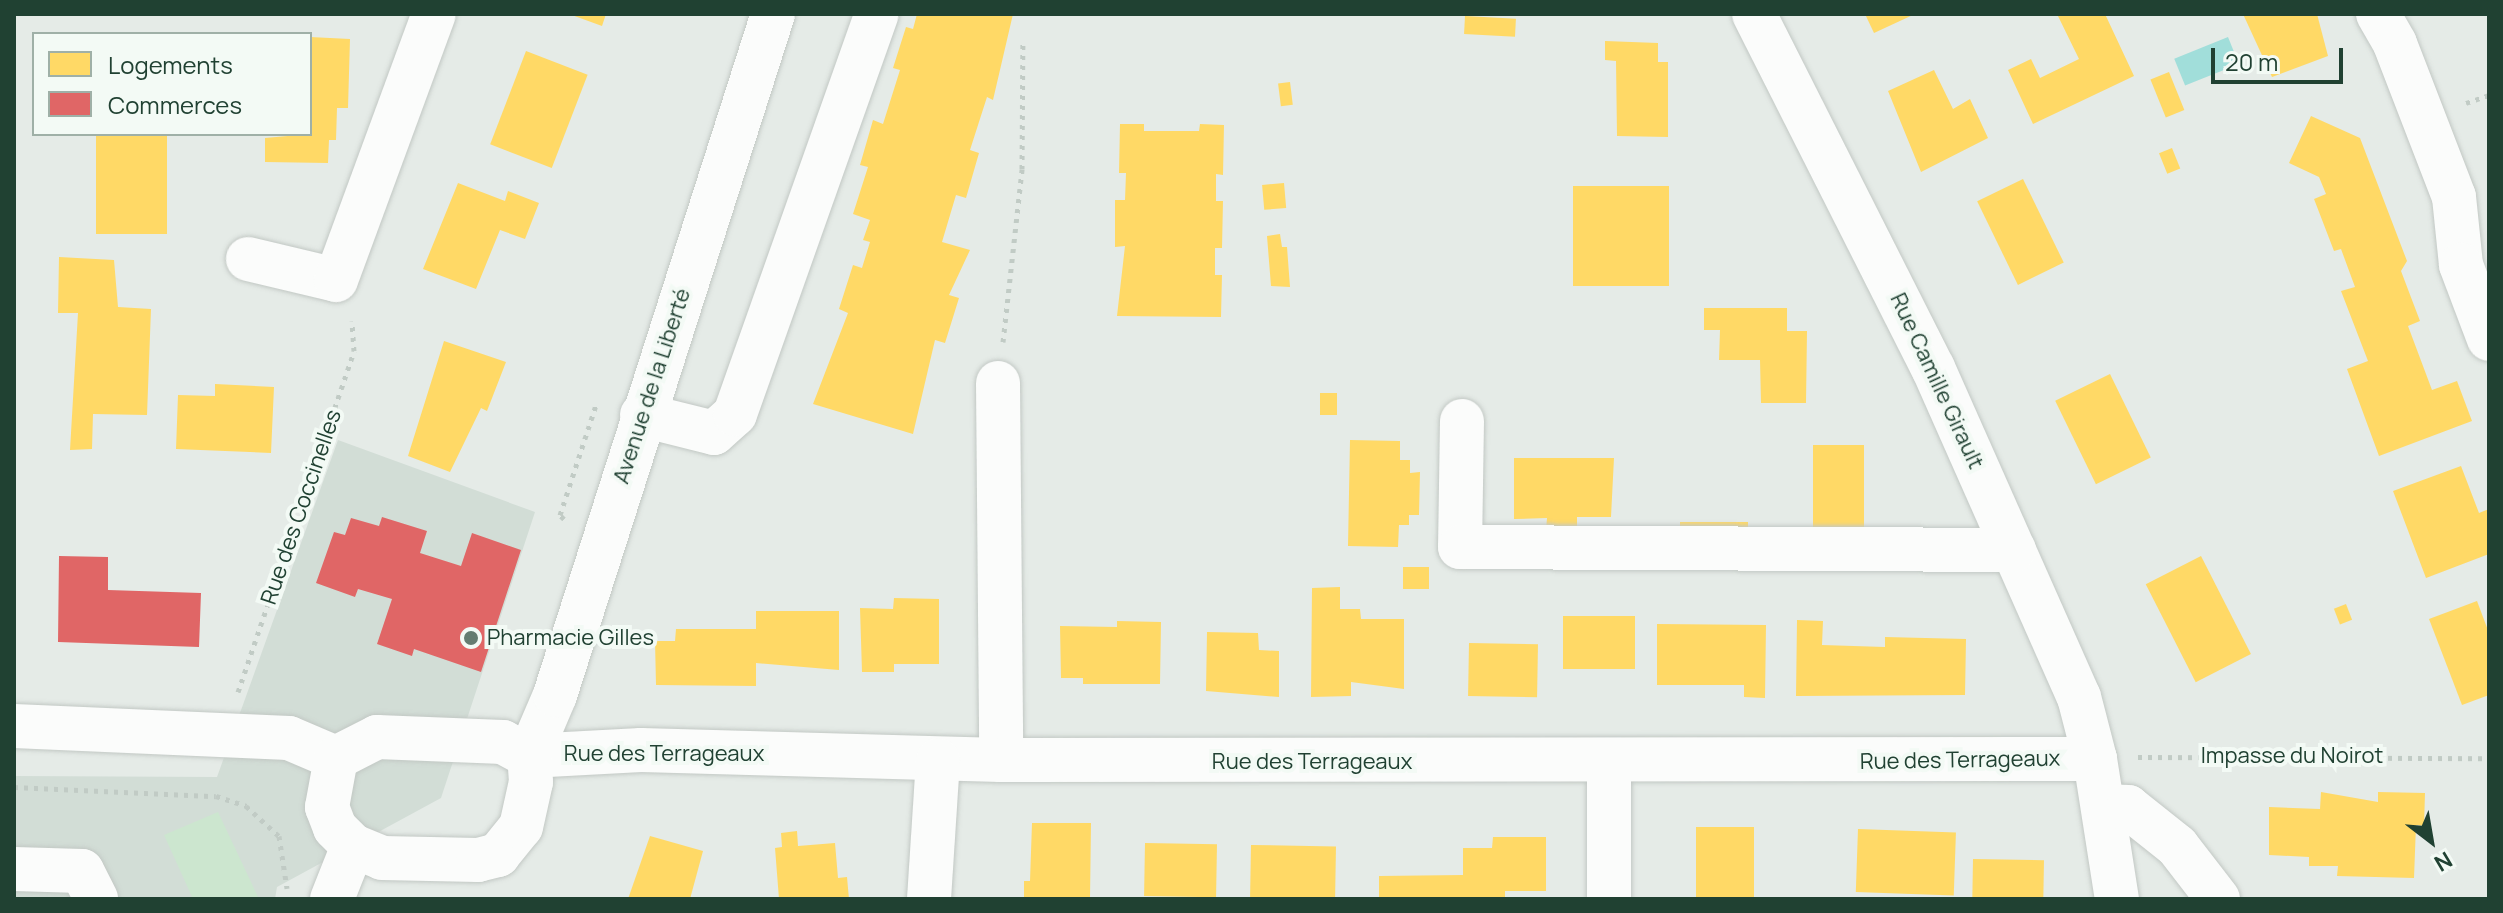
<!DOCTYPE html>
<meta charset="utf-8">
<style>
body{margin:0}
#map{position:relative;width:2503px;height:913px;overflow:hidden;background:#e5ebe7;font-family:Manrope,sans-serif}
div>[style]{position:absolute}
.built>*{inset:0;background:#d2ddd6}
.green>*{inset:0;background:#cce6cf}
.water>*{inset:0;background:#a1deda;transform-origin:0 0}
.homes>*{inset:0;background:#ffd966;transform-origin:0 0}
.shops>*{inset:0;background:#e06666}
.path>*{height:5px;margin-top:-2.5px;transform-origin:0;background:repeating-linear-gradient(90deg,#c1cbc5 0 4px,transparent 0 10px)}
.roads{filter:drop-shadow(0 0 2px #c2c8c4) drop-shadow(0 0 2px #c2c8c4)}
.minor>*{height:44px;margin:-22px;padding:0 22px;transform-origin:22px;border-radius:22px;background:#fbfcfb}
.dots>*{width:22px;height:22px;translate:-50% -50%;box-sizing:border-box;border:4px solid #f3faf5;border-radius:50%}
span{translate:-50% -50%;white-space:nowrap;text-align:center;line-height:1.15;-webkit-text-stroke:8px #f3faf5;paint-order:stroke}
.street-label{font-size:22px;color:#204132}
.poi-label{font-size:22px;color:#204132}
.left{translate:0 -50%;text-align:left}
.frame{position:absolute;inset:0;border:16px solid #204132;pointer-events:none}
.legend{position:absolute;left:32px;top:32px;width:280px;height:104px;box-sizing:border-box;background:#f3faf5;border:2px solid #9fb0a7;margin:0;padding:10px 14px;list-style:none;font-size:24px;color:#204132}
.legend li{display:flex;align-items:center;gap:16px;height:40px}
.legend b{width:40px;border:2px solid #9fb0a7}
.north{position:absolute;left:2391px;top:801px;width:80px;height:80px;-webkit-text-stroke:6px #f3faf5;paint-order:stroke;rotate:149deg;font-size:22px;font-weight:700;line-height:32px;text-align:center;color:#204132}
.north::after{content:'';display:block;margin:auto;width:28px;height:36px;background:#204132;clip-path:polygon(50% 0,100% 100%,50% 72%,0 100%)}
.scale{position:absolute;left:2211px;top:48px;width:132px;height:36px;box-sizing:border-box;border:4px solid #204132;border-top:0;padding-left:10px;font-size:24px;line-height:28px;white-space:nowrap;color:#204132;-webkit-text-stroke:6px #f3faf5;paint-order:stroke}
</style>
<div id="map">
<div class="built">
<div style="clip-path:polygon(338px 440px,535px 512px,441px 798px,277px 887px,275px 899px,14px 899px,14px 776px,217px 777px)"></div>
</div>
<div class="green">
<div style="clip-path:polygon(218px 812px,259px 899px,193px 899px,164px 835px)"></div>
</div>
<div class="water">
<div style="left:2228px;top:37px;width:29px;height:58px;rotate:68deg"></div>
</div>
<div class="homes">
<div style="clip-path:polygon(569px 14px,606px 14px,602px 26px)"></div>
<div style="clip-path:polygon(917px 14px,1013px 14px,993px 100px,987px 97px,970px 150px,979px 153px,966px 198px,956px 195px,942px 242px,970px 250px,949px 295px,959px 298px,945px 343px,935px 340px,913px 434px,813px 404px,848px 313px,839px 309px,853px 265px,862px 268px,870px 242px,863px 240px,870px 220px,853px 214px,868px 167px,860px 165px,873px 120px,883px 124px,900px 70px,893px 68px,906px 27px,913px 29px)"></div>
<div style="clip-path:polygon(1865px 14px,1915px 14px,1874px 33px)"></div>
<div style="clip-path:polygon(2057px 14px,2105px 14px,2134px 76px,2033px 124px,2008px 70px,2031px 59px,2040px 78px,2079px 59px)"></div>
<div style="clip-path:polygon(2243px 14px,2317px 14px,2328px 56px,2272px 77px)"></div>
<div style="left:1465px;top:16px;width:51px;height:18px;rotate:3deg"></div>
<div style="clip-path:polygon(310px 37px,350px 39px,348px 108px,337px 108px,336px 140px,329px 140px,328px 163px,265px 162px,265px 138px,310px 134px)"></div>
<div style="clip-path:polygon(1605px 41px,1658px 43px,1658px 62px,1668px 62px,1668px 137px,1617px 136px,1616px 61px,1605px 60px)"></div>
<div style="left:526px;top:51px;width:66px;height:100px;rotate:21deg"></div>
<div style="clip-path:polygon(1934px 70px,1953px 109px,1970px 99px,1988px 138px,1921px 172px,1888px 91px)"></div>
<div style="left:2169px;top:72px;width:41px;height:20px;rotate:68deg"></div>
<div style="left:1290px;top:82px;width:23px;height:12px;rotate:83deg"></div>
<div style="clip-path:polygon(2311px 116px,2360px 138px,2407px 261px,2401px 271px,2420px 321px,2408px 326px,2432px 390px,2457px 381px,2472px 421px,2379px 456px,2347px 369px,2368px 361px,2341px 291px,2355px 287px,2341px 249px,2334px 251px,2314px 199px,2326px 194px,2319px 177px,2289px 163px)"></div>
<div style="clip-path:polygon(1120px 124px,1144px 124px,1144px 131px,1199px 131px,1200px 124px,1224px 125px,1223px 175px,1216px 174px,1216px 201px,1223px 201px,1222px 248px,1215px 248px,1215px 275px,1222px 275px,1221px 317px,1117px 316px,1125px 246px,1115px 247px,1115px 200px,1125px 200px,1126px 173px,1119px 173px)"></div>
<div style="left:96px;top:134px;width:71px;height:100px"></div>
<div style="left:2172px;top:148px;width:22px;height:14px;rotate:68deg"></div>
<div style="left:2023px;top:179px;width:93px;height:51px;rotate:64deg"></div>
<div style="clip-path:polygon(458px 183px,505px 201px,508px 191px,539px 203px,525px 239px,500px 230px,476px 289px,423px 269px)"></div>
<div style="left:1284px;top:183px;width:25px;height:22px;rotate:85deg"></div>
<div style="left:1669px;top:186px;width:100px;height:96px;rotate:90deg"></div>
<div style="clip-path:polygon(1280px 234px,1282px 247px,1287px 247px,1290px 287px,1271px 286px,1267px 236px)"></div>
<div style="clip-path:polygon(59px 257px,114px 260px,118px 307px,151px 309px,147px 415px,93px 414px,92px 449px,70px 450px,78px 313px,58px 313px)"></div>
<div style="clip-path:polygon(1704px 308px,1787px 308px,1787px 331px,1807px 331px,1806px 403px,1761px 403px,1760px 360px,1719px 360px,1720px 330px,1704px 330px)"></div>
<div style="clip-path:polygon(444px 341px,506px 362px,487px 411px,481px 408px,450px 472px,408px 456px)"></div>
<div style="left:2110px;top:374px;width:93px;height:61px;rotate:64deg"></div>
<div style="clip-path:polygon(215px 384px,274px 387px,271px 453px,176px 449px,178px 395px,215px 396px)"></div>
<div style="left:1320px;top:393px;width:17px;height:22px"></div>
<div style="clip-path:polygon(1350px 440px,1400px 441px,1400px 460px,1410px 460px,1410px 473px,1420px 472px,1419px 515px,1409px 515px,1409px 525px,1399px 525px,1398px 547px,1348px 546px)"></div>
<div style="left:1813px;top:445px;width:51px;height:89px"></div>
<div style="clip-path:polygon(1514px 458px,1614px 458px,1611px 517px,1577px 517px,1577px 531px,1546px 530px,1547px 518px,1514px 519px)"></div>
<div style="clip-path:polygon(2461px 466px,2479px 513px,2489px 509px,2489px 554px,2426px 578px,2393px 491px)"></div>
<div style="left:1680px;top:522px;width:68px;height:12px"></div>
<div style="left:2201px;top:556px;width:110px;height:62px;rotate:63deg"></div>
<div style="left:1403px;top:567px;width:26px;height:22px"></div>
<div style="clip-path:polygon(1340px 587px,1340px 609px,1360px 609px,1361px 619px,1404px 619px,1404px 689px,1351px 682px,1351px 696px,1311px 697px,1312px 588px)"></div>
<div style="clip-path:polygon(894px 598px,939px 599px,939px 664px,894px 664px,894px 672px,862px 672px,860px 608px,893px 609px)"></div>
<div style="clip-path:polygon(2477px 601px,2489px 633px,2489px 695px,2462px 705px,2429px 619px)"></div>
<div style="left:2346px;top:604px;width:17px;height:13px;rotate:69deg"></div>
<div style="clip-path:polygon(756px 611px,839px 611px,839px 670px,756px 663px,756px 686px,656px 685px,655px 641px,675px 641px,676px 629px,756px 629px)"></div>
<div style="left:1563px;top:616px;width:72px;height:53px"></div>
<div style="clip-path:polygon(1797px 620px,1823px 621px,1822px 645px,1885px 647px,1885px 637px,1966px 639px,1965px 695px,1796px 696px)"></div>
<div style="clip-path:polygon(1117px 621px,1161px 622px,1160px 684px,1083px 684px,1083px 678px,1061px 678px,1060px 626px,1117px 627px)"></div>
<div style="clip-path:polygon(1657px 624px,1766px 625px,1765px 698px,1744px 697px,1744px 685px,1657px 685px)"></div>
<div style="clip-path:polygon(1207px 632px,1258px 633px,1259px 650px,1279px 651px,1279px 697px,1206px 691px)"></div>
<div style="left:1469px;top:643px;width:69px;height:53px;rotate:1deg"></div>
<div style="clip-path:polygon(2321px 792px,2378px 802px,2378px 792px,2425px 793px,2424px 826px,2416px 825px,2414px 878px,2337px 876px,2338px 866px,2309px 866px,2309px 857px,2269px 855px,2269px 807px,2320px 809px)"></div>
<div style="clip-path:polygon(1032px 823px,1091px 823px,1090px 899px,1024px 899px,1024px 881px,1030px 881px)"></div>
<div style="left:1696px;top:827px;width:58px;height:72px"></div>
<div style="left:1858px;top:829px;width:98px;height:63px;rotate:2deg"></div>
<div style="clip-path:polygon(797px 831px,798px 846px,835px 843px,838px 878px,847px 877px,849px 899px,779px 899px,775px 848px,782px 847px,781px 833px)"></div>
<div style="clip-path:polygon(650px 836px,703px 851px,690px 899px,628px 899px)"></div>
<div style="clip-path:polygon(1493px 837px,1546px 837px,1546px 891px,1505px 891px,1505px 899px,1379px 899px,1379px 876px,1463px 875px,1463px 848px,1492px 848px)"></div>
<div style="left:1145px;top:843px;width:72px;height:53px;rotate:1deg"></div>
<div style="left:1251px;top:845px;width:85px;height:54px;rotate:1deg"></div>
<div style="left:1973px;top:859px;width:71px;height:40px;rotate:1deg"></div>
</div>
<div class="shops">
<div style="clip-path:polygon(382px 517px,427px 531px,420px 553px,461px 566px,472px 533px,521px 550px,481px 672px,414px 649px,412px 656px,377px 644px,392px 599px,358px 589px,355px 597px,316px 583px,334px 532px,345px 535px,351px 518px,379px 526px)"></div>
<div style="clip-path:polygon(59px 556px,108px 557px,108px 590px,201px 593px,199px 647px,58px 642px)"></div>
</div>
<div class="path">
<div style="left:2466px;top:103px;width:24px;rotate:-19deg"></div>
<div style="left:1003px;top:342px;width:174px;rotate:-83.7deg"></div>
<div style="left:1022px;top:169px;width:128px;rotate:-89.6deg"></div>
<div style="left:564px;top:519px;width:6px;rotate:-135deg"></div>
<div style="left:560px;top:515px;width:116px;rotate:-71.9deg"></div>
<div style="left:238px;top:692px;width:360px;rotate:-71.2deg"></div>
<div style="left:354px;top:351px;width:30px;rotate:-94deg"></div>
<div style="left:2138px;top:757px;width:351px;rotate:0.2deg"></div>
<div style="left:14px;top:787px;width:202px;rotate:2.6deg"></div>
<div style="left:216px;top:796px;width:32px;rotate:18deg"></div>
<div style="left:246px;top:806px;width:45px;rotate:42.3deg"></div>
<div style="left:279px;top:836px;width:53px;rotate:81.3deg"></div>
</div>
<div class="roads">
<div class="minor">
<div style="left:1754px;top:14px;width:397px;rotate:63.2deg"></div>
<div style="left:1933px;top:368px;width:360px;rotate:66.1deg"></div>
<div style="left:2079px;top:697px;width:64px;rotate:75.5deg"></div>
<div style="left:2095px;top:759px;width:142px;rotate:81.1deg"></div>
<div style="left:2378px;top:14px;width:34px;rotate:60deg"></div>
<div style="left:2395px;top:44px;width:164px;rotate:68.9deg"></div>
<div style="left:2454px;top:197px;width:68px;rotate:84.1deg"></div>
<div style="left:2461px;top:265px;width:79px;rotate:69.3deg"></div>
<div style="left:248px;top:259px;width:90px;rotate:13.4deg"></div>
<div style="left:336px;top:280px;width:283px;rotate:-69.8deg"></div>
<div style="left:998px;top:383px;width:377px;rotate:89.5deg"></div>
<div style="left:642px;top:415px;width:74px;rotate:14deg"></div>
<div style="left:714px;top:433px;width:28px;rotate:-42deg"></div>
<div style="left:735px;top:414px;width:424px;rotate:-70.5deg"></div>
<div style="left:1462px;top:421px;width:126px;rotate:90.9deg"></div>
<div style="left:1460px;top:547px;width:554px;rotate:0.31deg"></div>
<div style="left:14px;top:726px;width:275px;rotate:2.5deg"></div>
<div style="left:289px;top:738px;width:51px;rotate:23.1deg"></div>
<div style="left:529px;top:756px;width:112px;rotate:-3.1deg"></div>
<div style="left:641px;top:750px;width:360px;rotate:1.6deg"></div>
<div style="left:1001px;top:760px;width:1094px;rotate:-0.05deg"></div>
<div style="left:529px;top:756px;width:30px;rotate:-152deg"></div>
<div style="left:503px;top:742px;width:126px;rotate:-177.7deg"></div>
<div style="left:377px;top:737px;width:46px;rotate:152.9deg"></div>
<div style="left:336px;top:758px;width:50px;rotate:100.4deg"></div>
<div style="left:327px;top:807px;width:22px;rotate:69deg"></div>
<div style="left:335px;top:828px;width:25px;rotate:45deg"></div>
<div style="left:353px;top:846px;width:31px;rotate:22deg"></div>
<div style="left:382px;top:858px;width:96px;rotate:1.2deg"></div>
<div style="left:478px;top:860px;width:21px;rotate:-14deg"></div>
<div style="left:498px;top:855px;width:36px;rotate:-51deg"></div>
<div style="left:521px;top:827px;width:46px;rotate:-77.5deg"></div>
<div style="left:531px;top:782px;width:26px;rotate:-94deg"></div>
<div style="left:529px;top:756px;width:66px;rotate:-66.9deg"></div>
<div style="left:555px;top:695px;width:715px;rotate:-72.25deg"></div>
<div style="left:1609px;top:763px;width:136px;rotate:90deg"></div>
<div style="left:2103px;top:806px;width:25px;rotate:2deg"></div>
<div style="left:2128px;top:807px;width:63px;rotate:38.5deg"></div>
<div style="left:2177px;top:846px;width:67px;rotate:52.3deg"></div>
<div style="left:14px;top:869px;width:68px;rotate:1.7deg"></div>
<div style="left:82px;top:871px;width:31px;rotate:63deg"></div>
<div style="left:332px;top:899px;width:57px;rotate:-68.4deg"></div>
<div style="left:929px;top:899px;width:139px;rotate:-86.3deg"></div>
</div>
</div>
<div class="dots">
<div style="left:471px;top:638px;background:#657c71"></div>
</div>
<div class="street-label">
<span style="left:1937px;top:381px;rotate:65deg">Rue Camille Girault</span>
<span style="left:652px;top:386px;rotate:-72deg">Avenue de la Liberté</span>
<span style="left:301px;top:507px;rotate:-71deg">Rue des Coccinelles</span>
<span style="left:664px;top:754px">Rue des Terrageaux</span>
<span style="left:2292px;top:756px">Impasse du Noirot</span>
<span style="left:1960px;top:760px;rotate:-1deg">Rue des Terrageaux</span>
<span style="left:1312px;top:762px">Rue des Terrageaux</span>
</div>
<div class="poi-label">
<span class="left" style="left:487px;top:638px">Pharmacie Gilles</span>
</div>
<div class="frame"></div>
<ul class="legend">
<li><b style="height:22px;background:#ffd966"></b>Logements</li>
<li><b style="height:22px;background:#e06666"></b>Commerces</li>
</ul>
<div class="north">N</div>
<div class="scale">20 m</div>
</div>
